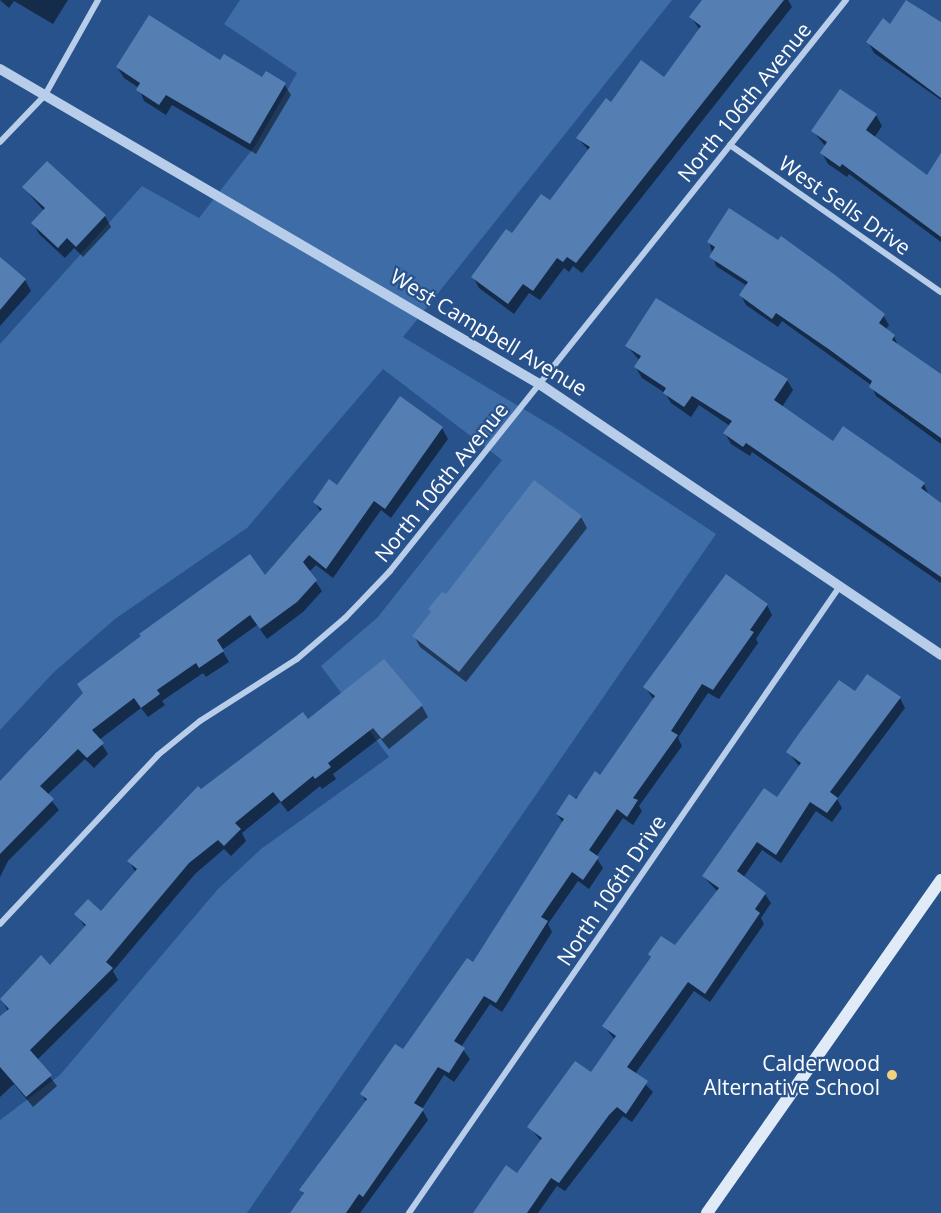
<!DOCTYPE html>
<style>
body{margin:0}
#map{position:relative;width:941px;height:1213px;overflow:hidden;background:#28528b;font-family:"Open Sans",sans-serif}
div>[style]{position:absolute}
.green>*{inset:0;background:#3d6ca7}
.shadow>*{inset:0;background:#0007}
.building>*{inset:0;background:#557eb3}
.minor>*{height:6px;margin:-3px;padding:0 3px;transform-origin:3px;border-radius:3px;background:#b7cde9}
.tertiary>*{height:10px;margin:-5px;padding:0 5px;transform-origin:5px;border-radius:5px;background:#b7cde9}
.secondary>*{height:12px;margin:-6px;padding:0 6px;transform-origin:6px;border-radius:6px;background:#e1ebf8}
.dots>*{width:16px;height:16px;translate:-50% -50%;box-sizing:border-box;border:3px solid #28528b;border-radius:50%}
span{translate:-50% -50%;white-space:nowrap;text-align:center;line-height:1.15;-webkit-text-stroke:4.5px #28528b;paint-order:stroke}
.street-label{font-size:21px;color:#fff}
.poi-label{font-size:21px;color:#fff}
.right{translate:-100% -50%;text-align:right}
</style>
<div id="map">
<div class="green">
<div style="clip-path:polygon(240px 0,672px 0,403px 337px,557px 429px,716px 534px,247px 1213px,0 1213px,0 1120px,60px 1075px,218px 889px,261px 849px,389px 757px,321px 666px,378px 617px,502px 460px,383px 369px,247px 528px,115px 619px,53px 673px,0 730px,0 344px,142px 186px,199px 218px,255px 146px,297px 73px,224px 24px)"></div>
</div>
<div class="shadow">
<div style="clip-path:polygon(0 0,68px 0,53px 24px,14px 1px,9px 8px)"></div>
<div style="clip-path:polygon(703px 0,788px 0,792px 7px,582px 273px,573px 266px,569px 272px,564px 268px,540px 300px,529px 293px,514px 314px,479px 288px,473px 277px,512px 235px,550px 202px,589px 151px,578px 138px,611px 104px,664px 79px,700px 30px,691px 17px)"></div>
<div style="clip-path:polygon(908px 1px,941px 24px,941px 100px,874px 53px,868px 42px,891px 26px)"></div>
<div style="clip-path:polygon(117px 67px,263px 79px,284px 84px,291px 95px,256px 154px,172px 105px,166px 115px,144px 101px,139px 88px,124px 78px)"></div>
<div style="clip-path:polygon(876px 115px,882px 126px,874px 138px,928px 177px,941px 156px,941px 242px,849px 174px,847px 177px,828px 164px,822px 153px,826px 147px,813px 131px)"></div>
<div style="clip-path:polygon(24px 188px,105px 216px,111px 227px,83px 257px,74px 248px,65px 258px,39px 234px,33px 223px,44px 211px)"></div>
<div style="clip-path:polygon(709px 242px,883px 315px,889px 325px,885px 330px,894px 336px,898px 346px,941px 377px,941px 444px,876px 396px,871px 385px,782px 321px,778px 327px,746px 305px,741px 295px,747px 286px,716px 266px)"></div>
<div style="clip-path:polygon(0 259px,25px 280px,31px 291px,0 326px)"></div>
<div style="clip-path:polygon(627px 346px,787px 380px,793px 390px,782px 407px,834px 443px,924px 484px,929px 496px,941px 505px,941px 583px,752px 452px,750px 456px,731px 444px,725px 433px,730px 426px,699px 405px,691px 417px,671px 403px,665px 393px,642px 378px,636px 368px,640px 361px)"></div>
<div style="clip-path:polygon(442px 428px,448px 439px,391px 518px,381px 510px,333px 578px,316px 565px,309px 572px,322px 591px,303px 612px,267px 639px,257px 625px,222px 650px,229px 662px,206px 677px,203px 673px,162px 701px,165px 705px,148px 717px,141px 708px,99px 740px,108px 754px,94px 768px,85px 759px,47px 795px,59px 810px,8px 861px,0 877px,0 784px,40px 738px,84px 694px,265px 577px,321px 513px,315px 502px)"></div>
<div style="clip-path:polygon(534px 482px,581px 517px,587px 528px,466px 682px,420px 647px,414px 636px)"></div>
<div style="clip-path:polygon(767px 605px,772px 615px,756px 639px,758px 643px,719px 699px,708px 693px,678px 738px,682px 746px,639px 806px,642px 811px,633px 825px,623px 818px,596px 857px,603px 868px,589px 889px,578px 881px,548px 924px,552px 932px,502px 1012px,490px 1004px,461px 1047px,470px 1059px,454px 1082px,444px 1075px,422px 1109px,428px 1120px,360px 1213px,292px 1213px,304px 1195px,301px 1190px,366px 1102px,362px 1094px,403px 1051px,473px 964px,563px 823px,557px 814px,600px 777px,654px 700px,645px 687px)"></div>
<div style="clip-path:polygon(855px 693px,900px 698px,905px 708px,837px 799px,842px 808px,832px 822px,816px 811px,781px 863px,762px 850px,743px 878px,765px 894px,771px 903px,761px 918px,764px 924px,710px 1002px,694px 991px,635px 1074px,653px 1092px,632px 1122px,623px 1116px,565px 1191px,557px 1186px,538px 1213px,475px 1213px,517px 1175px,542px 1142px,529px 1127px,591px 1074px,615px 1040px,604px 1026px,652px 958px,649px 955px,675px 947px,718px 892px,703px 876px,778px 799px,800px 767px,788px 752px)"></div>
<div style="clip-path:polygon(422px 706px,428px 717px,389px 749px,380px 738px,333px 774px,336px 779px,322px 789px,320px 786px,288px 812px,280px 802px,242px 833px,246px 841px,231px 856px,224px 849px,195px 874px,113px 971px,118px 980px,37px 1060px,57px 1086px,33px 1107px,14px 1084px,0 1097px,0 1018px,8px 1011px,2px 1000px,41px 957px,50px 967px,86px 928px,76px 914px,101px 913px,136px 873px,129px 861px,201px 791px,308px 721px)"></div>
</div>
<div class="building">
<div style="clip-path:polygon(702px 0,784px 0,576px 263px,567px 257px,563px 262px,557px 258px,533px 291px,523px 284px,508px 304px,471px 277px,506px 229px,512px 233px,541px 194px,550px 200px,590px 147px,576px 138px,606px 98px,611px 102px,641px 60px,664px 77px,701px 26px,689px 17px)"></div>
<div style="clip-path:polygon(906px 0,941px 22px,941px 98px,866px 42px,883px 18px,890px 24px)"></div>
<div style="clip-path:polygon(149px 15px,220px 60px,224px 54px,262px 77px,266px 71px,286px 83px,250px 144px,166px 95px,159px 105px,136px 90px,140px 83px,116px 67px)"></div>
<div style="clip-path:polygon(840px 89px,877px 114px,866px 130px,927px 175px,941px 153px,941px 237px,842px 164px,840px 167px,820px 153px,827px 142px,811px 131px)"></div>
<div style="clip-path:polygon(47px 161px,106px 215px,76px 247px,67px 238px,58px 248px,31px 223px,45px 208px,22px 187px)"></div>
<div style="clip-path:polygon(729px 208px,778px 240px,781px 236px,835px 275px,885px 314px,879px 323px,895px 335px,892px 340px,941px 374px,941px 438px,869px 387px,872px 381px,830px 350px,776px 313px,772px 319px,739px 295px,748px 282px,709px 257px,715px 247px,707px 242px)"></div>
<div style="clip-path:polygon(0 257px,26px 279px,0 310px)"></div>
<div style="clip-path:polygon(656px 298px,788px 379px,774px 400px,833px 441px,843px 426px,925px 483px,921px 488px,941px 503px,941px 577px,746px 443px,743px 447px,723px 433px,732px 421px,692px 396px,684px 407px,663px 393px,666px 388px,634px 367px,641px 356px,625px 346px)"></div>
<div style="clip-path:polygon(400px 396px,443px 427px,385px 509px,374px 501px,326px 569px,309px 555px,303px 562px,317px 580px,297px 602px,260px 629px,250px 615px,217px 640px,224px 651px,199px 668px,196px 663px,157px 690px,160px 694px,141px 708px,134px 698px,92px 730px,104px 743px,87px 758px,78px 749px,40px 786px,54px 799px,0 854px,0 781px,83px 693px,77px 684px,141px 636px,139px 634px,250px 554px,265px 575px,322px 509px,313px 502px,329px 479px,337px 485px)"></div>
<div style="clip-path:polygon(534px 480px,582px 516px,459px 672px,412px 636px,431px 612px,428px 609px,442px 592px,446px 594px)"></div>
<div style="clip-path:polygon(726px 574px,768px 604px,750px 630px,754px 632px,713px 690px,702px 684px,671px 731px,678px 735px,633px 798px,638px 800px,627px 817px,617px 809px,589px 850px,599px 857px,583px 880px,572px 872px,541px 917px,548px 921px,496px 1003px,484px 996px,454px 1041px,465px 1048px,449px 1073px,438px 1067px,414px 1103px,424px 1109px,363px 1197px,359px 1194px,346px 1213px,290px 1213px,304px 1193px,299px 1190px,367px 1099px,360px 1094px,395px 1044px,403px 1049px,467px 958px,473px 962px,564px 819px,556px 814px,569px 794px,576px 799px,595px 771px,600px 775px,655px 696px,643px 687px)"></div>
<div style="clip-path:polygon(384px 659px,423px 705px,382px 739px,373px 728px,328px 763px,331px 767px,315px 779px,313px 776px,281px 802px,273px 792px,235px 823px,241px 829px,224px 846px,218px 840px,189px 863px,106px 962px,113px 968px,30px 1050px,52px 1075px,26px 1097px,0 1067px,0 1016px,9px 1009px,0 999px,41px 955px,50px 965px,86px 925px,74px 914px,88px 899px,101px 911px,137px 869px,127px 861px,198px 786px,201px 789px,303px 712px,308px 719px)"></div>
<div style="clip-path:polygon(867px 674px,901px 697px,830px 792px,838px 798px,827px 813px,810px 802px,776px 855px,757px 842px,737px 871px,766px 893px,755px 909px,760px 913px,705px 994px,688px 982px,627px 1067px,648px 1081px,626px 1114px,617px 1107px,609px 1115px,559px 1183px,551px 1178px,527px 1213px,473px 1213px,506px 1165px,517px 1173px,542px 1138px,527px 1127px,575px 1061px,591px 1072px,616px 1036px,602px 1026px,651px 957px,648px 954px,661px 936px,675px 945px,719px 888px,702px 876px,764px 788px,777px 797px,801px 763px,786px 752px,800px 732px,839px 680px,855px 691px)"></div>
</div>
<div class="minor">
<div style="left:0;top:142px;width:65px;rotate:-46.2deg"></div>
<div style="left:45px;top:95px;width:109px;rotate:-60.8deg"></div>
<div style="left:730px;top:145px;width:257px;rotate:34.9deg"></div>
<div style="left:0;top:924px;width:231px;rotate:-46.9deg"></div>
<div style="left:158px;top:755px;width:54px;rotate:-39deg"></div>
<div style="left:200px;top:721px;width:115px;rotate:-32.6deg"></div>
<div style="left:297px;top:659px;width:63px;rotate:-40.5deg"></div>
<div style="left:345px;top:618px;width:65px;rotate:-46.2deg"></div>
<div style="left:390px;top:571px;width:731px;rotate:-51.39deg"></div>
<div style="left:409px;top:1213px;width:761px;rotate:-55.5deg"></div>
</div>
<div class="tertiary">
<div style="left:0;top:69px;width:627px;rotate:30.29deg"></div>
<div style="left:541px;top:385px;width:483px;rotate:34deg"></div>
</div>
<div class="secondary">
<div style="left:707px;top:1213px;width:407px;rotate:-54.9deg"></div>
</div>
<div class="dots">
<div style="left:892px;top:1075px;background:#f1d17d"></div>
</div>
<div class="street-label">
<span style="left:744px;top:102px;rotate:-51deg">North 106th Avenue</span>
<span style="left:845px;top:205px;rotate:35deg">West Sells Drive</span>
<span style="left:489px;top:332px;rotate:31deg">West Campbell Avenue</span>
<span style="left:441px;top:482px;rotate:-51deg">North 106th Avenue</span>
<span style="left:611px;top:890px;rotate:-56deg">North 106th Drive</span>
</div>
<div class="poi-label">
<span class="right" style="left:880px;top:1075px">Calderwood<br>Alternative School</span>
</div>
</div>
